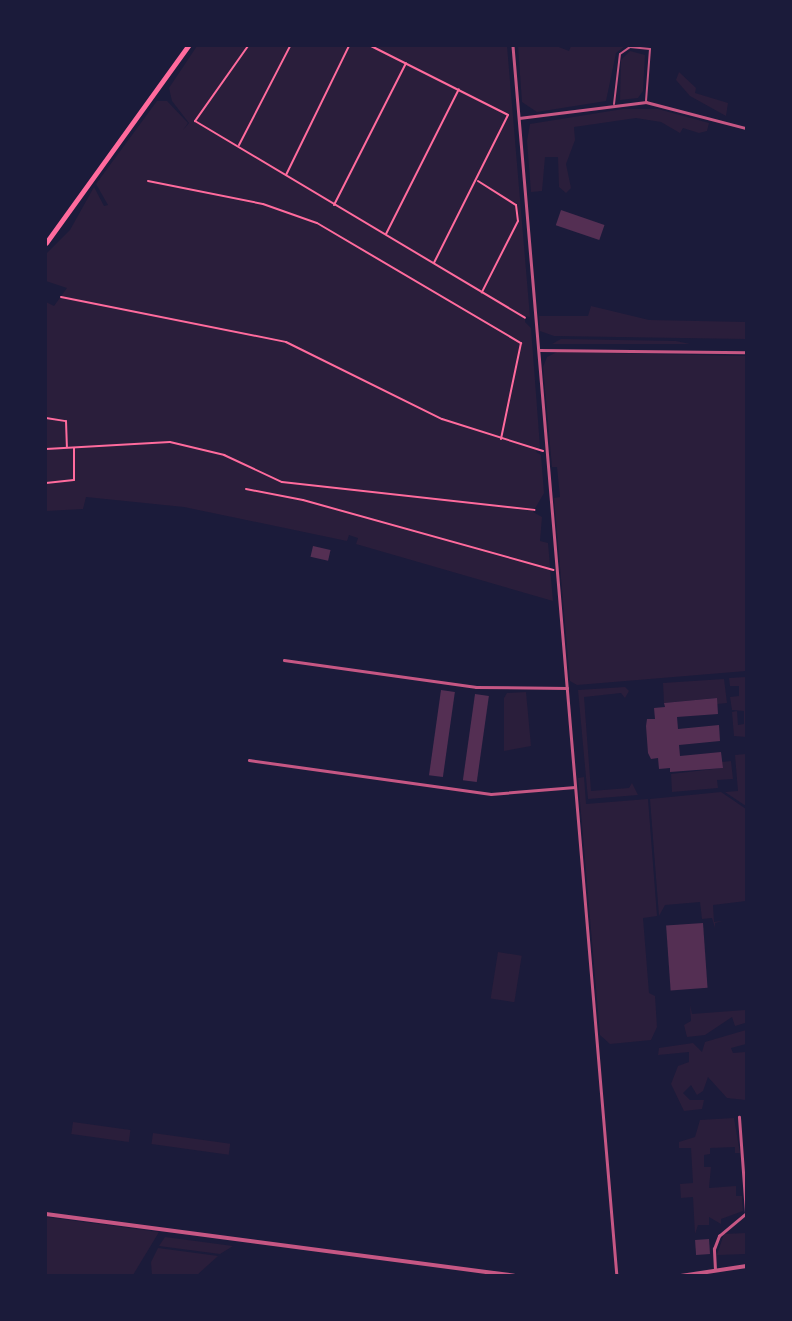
<!DOCTYPE html>
<style>
body{margin:0}
#map{position:relative;width:792px;height:1321px;overflow:hidden;background:#1b1b3a;font-family:"Space Grotesk",sans-serif}
div>[style]{position:absolute}
.green>*{inset:0;background:#2a1e3b;transform-origin:0 0}
.building>*{inset:0;background:#542f53;transform-origin:0 0}
.path>*{height:2px;margin:-1px;padding:0 1px;transform-origin:1px;border-radius:1px;background:#ff6b9d}
.service>*{height:2px;margin:-1px;padding:0 1px;transform-origin:1px;border-radius:1px;background:#c65784}
.minor>*{height:2.5px;margin:-1.25px;padding:0 1.25px;transform-origin:1.25px;border-radius:1.25px;background:#c65784}
.tertiary>*{height:3.5px;margin:-1.75px;padding:0 1.75px;transform-origin:1.75px;border-radius:1.75px;background:#c65784}
.primary>*{height:4.5px;margin:-2.25px;padding:0 2.25px;transform-origin:2.25px;border-radius:2.25px;background:#ff6b9d}
span{translate:-50% -50%;white-space:nowrap;text-align:center;line-height:1.15;-webkit-text-stroke:5px #1b1b3a;paint-order:stroke}
.frame{position:absolute;inset:0;border:47px solid #1b1b3a;pointer-events:none}
</style>
<div id="map">
<div class="green">
<div style="clip-path:polygon(197px 46px,507px 46px,530px 317px,525px 316px,525px 322px,531px 328px,540px 447px,536px 452px,541px 455px,544px 493px,533px 512px,542px 517px,540px 541px,548px 543px,553px 601px,356px 544px,358px 538px,349px 535px,347px 541px,184px 507px,86px 497px,83px 509px,46px 511px,46px 302px,54px 306px,67px 288px,46px 281px,46px 254px,70px 230px,94px 187px,104px 206px,108px 205px,96px 184px,157px 101px,167px 101px,188px 123px,183px 130px,189px 123px,172px 101px,169px 88px)"></div>
<div style="clip-path:polygon(518px 46px,556px 46px,569px 51px,571px 46px,625px 46px,616px 53px,606px 101px,537px 112px,522px 102px)"></div>
<div style="clip-path:polygon(630px 51px,645px 55px,643px 91px,638px 98px,620px 100px,621px 60px)"></div>
<div style="clip-path:polygon(679px 72px,696px 88px,695px 93px,728px 103px,726px 116px,690px 96px,676px 80px)"></div>
<div style="clip-path:polygon(623px 109px,658px 109px,709px 123px,707px 131px,699px 133px,683px 128px,680px 133px,661px 122px,636px 118px,574px 127px,575px 140px,566px 164px,571px 188px,566px 193px,559px 187px,558px 157px,545px 157px,542px 191px,531px 192px,527px 141px,530px 124px)"></div>
<div style="clip-path:polygon(591px 306px,649px 320px,746px 322px,746px 339px,554px 336px,540px 331px,539px 316px,588px 316px)"></div>
<div style="clip-path:polygon(561px 339px,676px 341px,690px 344px,552px 344px)"></div>
<div style="clip-path:polygon(557px 352px,746px 356px,746px 671px,577px 685px,570px 681px,554px 498px,560px 497px,557px 467px,552px 467px,543px 367px,547px 357px)"></div>
<div style="clip-path:polygon(746px 677px,746px 747px,746px 737px,734px 736px,732px 712px,737px 711px,738px 725px,744px 724px,744px 711px,732px 710px,730px 697px,739px 696px,739px 686px,730px 686px,729px 678px)"></div>
<div style="clip-path:polygon(724px 679px,727px 703px,717px 704px,716px 698px,664px 703px,663px 683px)"></div>
<div style="clip-path:polygon(625px 687px,629px 691px,625px 698px,621px 693px,584px 697px,591px 791px,629px 788px,632px 783px,638px 795px,588px 799px,578px 690px)"></div>
<div style="clip-path:polygon(526px 692px,531px 746px,504px 751px,504px 698px,507px 693px)"></div>
<div style="clip-path:polygon(746px 754px,746px 806px,725px 792px,738px 791px,735px 755px)"></div>
<div style="clip-path:polygon(731px 761px,733px 779px,717px 780px,718px 788px,672px 792px,671px 774px,722px 768px,722px 762px)"></div>
<div style="clip-path:polygon(584px 777px,586px 804px,648px 799px,657px 916px,643px 918px,649px 993px,655px 996px,657px 1027px,651px 1040px,610px 1044px,600px 1035px,578px 778px)"></div>
<div style="clip-path:polygon(721px 792px,746px 809px,746px 901px,713px 905px,714px 922px,723px 921px,715px 923px,715px 928px,712px 918px,702px 919px,700px 902px,665px 905px,659px 916px,650px 799px)"></div>
<div style="left:498px;top:952px;width:24px;height:47px;rotate:9deg"></div>
<div style="clip-path:polygon(690px 1005px,692px 1014px,746px 1010px,745px 1023px,735px 1026px,732px 1017px,705px 1035px,687px 1037px,684px 1025px,691px 1021px)"></div>
<div style="clip-path:polygon(746px 1030px,746px 1044px,731px 1048px,733px 1053px,746px 1052px,746px 1100px,727px 1098px,708px 1077px,703px 1091px,697px 1095px,691px 1085px,683px 1093px,690px 1100px,704px 1100px,702px 1109px,684px 1111px,671px 1084px,678px 1066px,689px 1062px,689px 1052px,658px 1055px,659px 1048px,693px 1043px,702px 1052px,705px 1042px)"></div>
<div style="clip-path:polygon(734px 1118px,740px 1153px,735px 1153px,735px 1147px,710px 1148px,710px 1154px,704px 1155px,704px 1167px,711px 1167px,709px 1188px,736px 1186px,736px 1196px,742px 1196px,743px 1211px,721px 1219px,721px 1224px,709px 1217px,709px 1225px,698px 1225px,695px 1234px,693px 1197px,681px 1198px,680px 1184px,693px 1183px,691px 1148px,679px 1148px,679px 1142px,695px 1137px,700px 1120px)"></div>
<div style="left:73px;top:1122px;width:58px;height:12px;rotate:8deg"></div>
<div style="left:153px;top:1133px;width:78px;height:11px;rotate:8deg"></div>
<div style="clip-path:polygon(46px 1217px,159px 1232px,133px 1275px,46px 1275px)"></div>
<div style="clip-path:polygon(746px 1233px,746px 1254px,717px 1255px,724px 1234px)"></div>
<div style="clip-path:polygon(165px 1237px,233px 1246px,220px 1254px,159px 1246px)"></div>
<div style="clip-path:polygon(158px 1248px,218px 1256px,197px 1275px,152px 1275px,151px 1262px)"></div>
</div>
<div class="building">
<div style="left:561px;top:210px;width:46px;height:16px;rotate:19deg"></div>
<div style="left:313px;top:546px;width:18px;height:11px;rotate:13deg"></div>
<div style="left:441px;top:690px;width:14px;height:86px;rotate:8deg"></div>
<div style="left:475px;top:694px;width:14px;height:87px;rotate:8deg"></div>
<div style="clip-path:polygon(717px 698px,718px 714px,677px 717px,678px 729px,719px 725px,720px 741px,679px 745px,680px 756px,721px 752px,723px 768px,670px 772px,670px 768px,659px 769px,658px 758px,651px 759px,648px 753px,646px 726px,647px 719px,655px 719px,654px 708px,665px 707px,664px 703px)"></div>
<div style="left:703px;top:923px;width:65px;height:37px;rotate:86deg"></div>
<div style="left:709px;top:1239px;width:15px;height:14px;rotate:86deg"></div>
</div>
<div class="path">
<div style="left:248px;top:46px;width:92px;rotate:125.2deg"></div>
<div style="left:195px;top:121px;width:384px;rotate:30.8deg"></div>
<div style="left:371px;top:46px;width:153px;rotate:26.7deg"></div>
<div style="left:508px;top:115px;width:165px;rotate:116.6deg"></div>
<div style="left:239px;top:145px;width:111px;rotate:-62.7deg"></div>
<div style="left:286px;top:175px;width:144px;rotate:-64deg"></div>
<div style="left:148px;top:181px;width:117px;rotate:11.3deg"></div>
<div style="left:263px;top:204px;width:57px;rotate:19.4deg"></div>
<div style="left:317px;top:223px;width:237px;rotate:30.5deg"></div>
<div style="left:521px;top:343px;width:98px;rotate:101.8deg"></div>
<div style="left:478px;top:181px;width:45px;rotate:32.3deg"></div>
<div style="left:516px;top:205px;width:16px;rotate:83deg"></div>
<div style="left:518px;top:221px;width:80px;rotate:116.9deg"></div>
<div style="left:334px;top:205px;width:159px;rotate:-63.1deg"></div>
<div style="left:386px;top:234px;width:162px;rotate:-63.3deg"></div>
<div style="left:61px;top:297px;width:229px;rotate:11.3deg"></div>
<div style="left:286px;top:342px;width:174px;rotate:26.3deg"></div>
<div style="left:442px;top:419px;width:106px;rotate:17.6deg"></div>
<div style="left:46px;top:418px;width:20px;rotate:9deg"></div>
<div style="left:66px;top:421px;width:26px;rotate:88deg"></div>
<div style="left:46px;top:449px;width:124px;rotate:-3.2deg"></div>
<div style="left:170px;top:442px;width:56px;rotate:13.5deg"></div>
<div style="left:224px;top:455px;width:64px;rotate:25deg"></div>
<div style="left:282px;top:482px;width:254px;rotate:6.3deg"></div>
<div style="left:46px;top:483px;width:28px;rotate:-6deg"></div>
<div style="left:74px;top:480px;width:32px;rotate:-90deg"></div>
<div style="left:246px;top:489px;width:58px;rotate:10.9deg"></div>
<div style="left:303px;top:500px;width:260px;rotate:15.6deg"></div>
</div>
<div class="service">
<div style="left:614px;top:104px;width:50px;rotate:-83.2deg"></div>
<div style="left:620px;top:54px;width:12px;rotate:-35deg"></div>
<div style="left:630px;top:47px;width:20px;rotate:6deg"></div>
<div style="left:650px;top:49px;width:52px;rotate:94.4deg"></div>
</div>
<div class="minor">
<div style="left:513px;top:46px;width:1234px;rotate:85.17deg"></div>
<div style="left:519px;top:118px;width:128px;rotate:-7.2deg"></div>
<div style="left:646px;top:102px;width:103px;rotate:14.6deg"></div>
<div style="left:539px;top:350px;width:207px;rotate:0.6deg"></div>
<div style="left:284px;top:660px;width:194px;rotate:8deg"></div>
<div style="left:476px;top:687px;width:91px;rotate:0.6deg"></div>
<div style="left:249px;top:760px;width:244px;rotate:8deg"></div>
<div style="left:491px;top:794px;width:84px;rotate:-4.8deg"></div>
<div style="left:715px;top:1270px;width:21px;rotate:-93deg"></div>
<div style="left:714px;top:1249px;width:14px;rotate:-69deg"></div>
<div style="left:719px;top:1236px;width:35px;rotate:-40deg"></div>
<div style="left:746px;top:1213px;width:96px;rotate:-94.2deg"></div>
</div>
<div class="tertiary">
<div style="left:46px;top:1214px;width:472px;rotate:7.5deg"></div>
<div style="left:681px;top:1276px;width:66px;rotate:-8.7deg"></div>
</div>
<div class="primary">
<div style="left:46px;top:243px;width:243px;rotate:-54.2deg"></div>
</div>
<div class="frame"></div>
</div>
